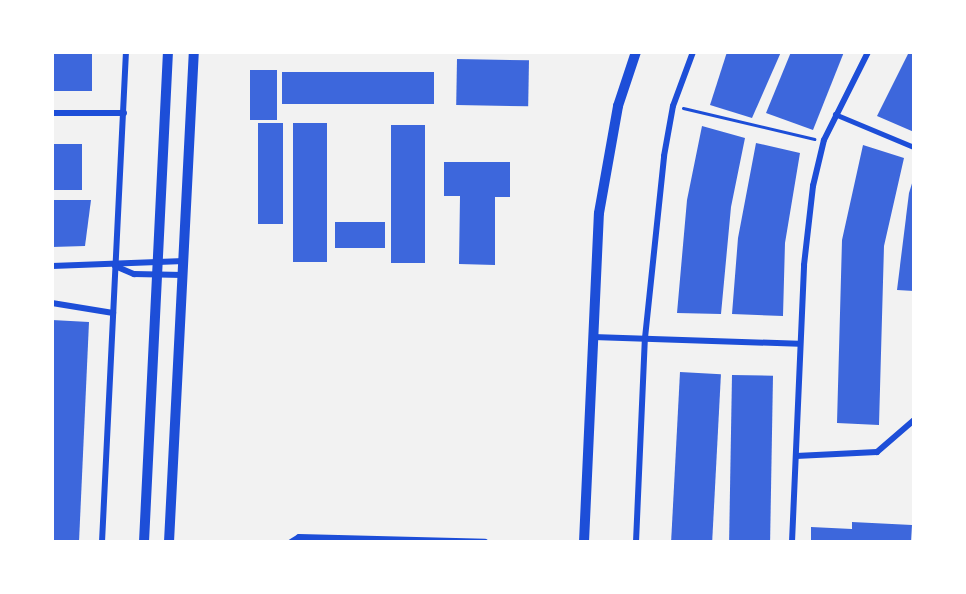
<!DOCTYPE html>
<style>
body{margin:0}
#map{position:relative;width:966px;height:594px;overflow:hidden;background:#f2f2f2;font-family:Lato,sans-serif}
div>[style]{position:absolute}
.building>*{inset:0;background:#3d67dc;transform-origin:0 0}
.path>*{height:3px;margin:-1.5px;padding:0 1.5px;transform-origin:1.5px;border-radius:1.5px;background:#1d4ed8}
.service>*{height:4.5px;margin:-2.25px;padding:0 2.25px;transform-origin:2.25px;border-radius:2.25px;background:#1d4ed8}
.minor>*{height:6px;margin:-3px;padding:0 3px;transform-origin:3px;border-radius:3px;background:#1d4ed8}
.tertiary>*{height:10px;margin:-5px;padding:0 5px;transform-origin:5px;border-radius:5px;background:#1d4ed8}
span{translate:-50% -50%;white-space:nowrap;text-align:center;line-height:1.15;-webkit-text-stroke:6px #fff;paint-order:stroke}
.frame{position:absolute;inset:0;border:54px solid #fff;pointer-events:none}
</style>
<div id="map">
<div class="building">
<div style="left:52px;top:52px;width:40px;height:39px"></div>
<div style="clip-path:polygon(727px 52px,781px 52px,752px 118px,710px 105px)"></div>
<div style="clip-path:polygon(791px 52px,844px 52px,813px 130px,766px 113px)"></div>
<div style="clip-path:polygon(909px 52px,914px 52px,914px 132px,877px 116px)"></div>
<div style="left:457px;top:59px;width:72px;height:46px;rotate:1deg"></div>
<div style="left:277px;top:70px;width:50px;height:27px;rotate:90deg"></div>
<div style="left:282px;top:72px;width:152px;height:32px"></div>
<div style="left:258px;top:123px;width:25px;height:101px"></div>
<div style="left:293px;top:123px;width:34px;height:139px"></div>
<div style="left:391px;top:125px;width:34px;height:138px"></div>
<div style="clip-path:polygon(702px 126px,745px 138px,731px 207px,721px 314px,677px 313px,687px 200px)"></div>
<div style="clip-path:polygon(756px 143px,800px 153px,785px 243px,783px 316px,732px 314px,738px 238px)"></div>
<div style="left:52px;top:144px;width:30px;height:46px"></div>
<div style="clip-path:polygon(863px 145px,904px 158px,884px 246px,879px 425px,837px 423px,842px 240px)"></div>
<div style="clip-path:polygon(444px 162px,510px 162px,510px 197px,495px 197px,495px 265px,459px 264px,460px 196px,444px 196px)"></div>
<div style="clip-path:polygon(914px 177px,914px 291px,897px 290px,909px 193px)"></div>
<div style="clip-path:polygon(52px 200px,91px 200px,85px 246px,52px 247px)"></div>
<div style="left:335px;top:222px;width:50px;height:26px"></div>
<div style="clip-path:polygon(52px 320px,89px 322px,79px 542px,52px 542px)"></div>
<div style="left:680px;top:372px;width:41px;height:170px;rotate:3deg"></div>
<div style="left:732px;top:375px;width:41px;height:167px;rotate:1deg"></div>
<div style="clip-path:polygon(852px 522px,912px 525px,911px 542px,811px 542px,811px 527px,852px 529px)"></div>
</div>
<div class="path">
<div style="left:683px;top:108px;width:135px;rotate:13.3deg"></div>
</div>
<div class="service">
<div style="left:835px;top:114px;width:86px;rotate:22.7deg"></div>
</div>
<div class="minor">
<div style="left:52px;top:113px;width:72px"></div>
<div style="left:52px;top:266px;width:132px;rotate:-2.2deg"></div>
<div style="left:115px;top:266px;width:21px;rotate:23deg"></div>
<div style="left:134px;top:274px;width:49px;rotate:1.2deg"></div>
<div style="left:52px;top:303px;width:62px;rotate:9.3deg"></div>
<div style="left:593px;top:337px;width:206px;rotate:1.9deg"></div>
<div style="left:796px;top:456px;width:81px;rotate:-2.8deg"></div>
<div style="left:877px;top:452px;width:49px;rotate:-40.9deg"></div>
<div style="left:102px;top:542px;width:491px;rotate:-87.2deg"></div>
<div style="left:291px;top:542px;width:9px;rotate:-32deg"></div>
<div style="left:299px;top:537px;width:186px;rotate:1.5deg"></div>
<div style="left:636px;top:542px;width:204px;rotate:-87.5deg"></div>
<div style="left:645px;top:338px;width:183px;rotate:-84deg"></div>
<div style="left:664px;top:156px;width:51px;rotate:-79.8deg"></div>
<div style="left:673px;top:106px;width:58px;rotate:-69.7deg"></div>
<div style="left:792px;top:542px;width:277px;rotate:-87.5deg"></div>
<div style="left:804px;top:265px;width:80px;rotate:-83.5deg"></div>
<div style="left:813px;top:186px;width:47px;rotate:-76.6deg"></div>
<div style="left:824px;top:140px;width:98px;rotate:-63.4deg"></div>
</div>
<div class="tertiary">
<div style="left:144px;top:542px;width:491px;rotate:-87.2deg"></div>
<div style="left:169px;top:542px;width:491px;rotate:-87.1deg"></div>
<div style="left:584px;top:542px;width:329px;rotate:-87.4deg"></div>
<div style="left:599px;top:213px;width:109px;rotate:-79.9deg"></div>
<div style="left:618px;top:106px;width:57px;rotate:-71.6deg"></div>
</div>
<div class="frame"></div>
</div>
